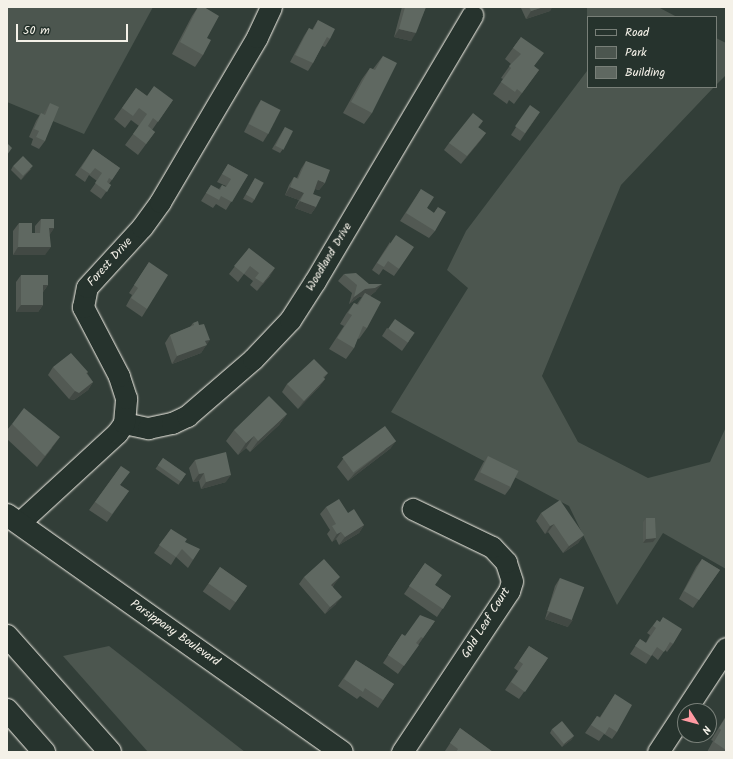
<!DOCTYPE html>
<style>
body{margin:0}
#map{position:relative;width:733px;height:759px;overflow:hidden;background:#323e38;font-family:Kalam,sans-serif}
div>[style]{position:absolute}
.green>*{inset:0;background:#4c564f}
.roads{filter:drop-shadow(0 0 1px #f4f1e8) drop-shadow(0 0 1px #f4f1e8)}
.minor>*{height:21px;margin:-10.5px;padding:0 10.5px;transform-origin:10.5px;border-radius:10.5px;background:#26332d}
.major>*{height:22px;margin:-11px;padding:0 11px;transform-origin:11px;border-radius:11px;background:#26332d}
.highway>*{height:22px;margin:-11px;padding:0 11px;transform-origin:11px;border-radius:11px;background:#26332d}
.wall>*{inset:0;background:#525953;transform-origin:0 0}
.shaded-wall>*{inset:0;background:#424944}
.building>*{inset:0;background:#5f6861;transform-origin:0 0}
span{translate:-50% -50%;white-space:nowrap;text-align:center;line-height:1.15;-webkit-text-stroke:4px #26332d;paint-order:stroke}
.street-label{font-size:12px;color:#f4f1e8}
.frame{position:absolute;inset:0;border:8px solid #f4f1e8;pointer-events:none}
.legend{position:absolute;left:587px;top:16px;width:130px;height:72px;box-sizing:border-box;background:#26332d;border:1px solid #787f78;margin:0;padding:5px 7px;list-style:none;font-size:12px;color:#f4f1e8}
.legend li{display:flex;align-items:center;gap:8px;height:20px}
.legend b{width:20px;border:1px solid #787f78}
.north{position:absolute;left:677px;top:703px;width:40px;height:40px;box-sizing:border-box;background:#26332d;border:1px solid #787f78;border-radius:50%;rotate:126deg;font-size:11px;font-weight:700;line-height:16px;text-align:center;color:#f4f1e8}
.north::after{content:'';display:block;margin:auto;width:14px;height:18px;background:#ff9aa2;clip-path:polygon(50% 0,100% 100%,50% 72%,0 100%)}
.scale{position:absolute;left:16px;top:24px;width:112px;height:18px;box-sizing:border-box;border:2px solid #f4f1e8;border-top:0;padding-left:5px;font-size:12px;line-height:14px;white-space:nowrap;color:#f4f1e8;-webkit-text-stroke:3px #26332d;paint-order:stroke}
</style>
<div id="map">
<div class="green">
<div style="clip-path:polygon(7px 7px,153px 7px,84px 134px,7px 102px)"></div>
<div style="clip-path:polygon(587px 7px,658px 7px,677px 17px,588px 17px,588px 87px,714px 87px,621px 185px,542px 376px,578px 442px,648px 478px,710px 462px,726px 427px,726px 569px,663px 533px,617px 605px,569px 506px,391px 412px,468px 288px,447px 270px,466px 231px,587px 71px)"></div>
<div style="clip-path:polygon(716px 38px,726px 43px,726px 75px,716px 85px)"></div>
<div style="clip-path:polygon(109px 646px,245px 752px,148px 752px,63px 656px)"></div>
</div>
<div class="roads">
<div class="minor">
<div style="left:124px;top:423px;width:25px;rotate:12deg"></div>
<div style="left:148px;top:428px;width:25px;rotate:-12deg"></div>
<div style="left:172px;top:423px;width:17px;rotate:-25deg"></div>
<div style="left:187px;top:416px;width:87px;rotate:-40.8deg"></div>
<div style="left:253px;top:359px;width:54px;rotate:-46.5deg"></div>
<div style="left:290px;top:320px;width:46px;rotate:-57.3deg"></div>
<div style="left:315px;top:281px;width:309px;rotate:-59.4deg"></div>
<div style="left:19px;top:523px;width:133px;rotate:-42.6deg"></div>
<div style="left:117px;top:433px;width:12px;rotate:-55deg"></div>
<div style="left:124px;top:423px;width:25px;rotate:-85deg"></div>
<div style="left:126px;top:398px;width:23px;rotate:-108deg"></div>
<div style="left:119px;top:376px;width:78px;rotate:-117.6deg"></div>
<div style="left:83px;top:307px;width:20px;rotate:-79deg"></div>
<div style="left:87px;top:287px;width:81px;rotate:-47.5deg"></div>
<div style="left:142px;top:227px;width:31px;rotate:-54deg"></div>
<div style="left:160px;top:202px;width:191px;rotate:-59.5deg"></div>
<div style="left:257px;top:37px;width:33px;rotate:-65deg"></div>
<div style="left:402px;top:752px;width:193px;rotate:-56.4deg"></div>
<div style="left:509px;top:591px;width:10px;rotate:-73deg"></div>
<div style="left:512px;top:581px;width:20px;rotate:-108deg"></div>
<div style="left:506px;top:562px;width:21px;rotate:-133deg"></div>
<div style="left:492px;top:547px;width:88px;rotate:-154.3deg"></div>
<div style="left:658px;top:752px;width:124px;rotate:-56.8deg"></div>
</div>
<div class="major">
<div style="left:7px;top:515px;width:410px;rotate:35.3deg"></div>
</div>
<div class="highway">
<div style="left:7px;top:636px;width:155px;rotate:48.4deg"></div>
<div style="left:7px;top:710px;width:56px;rotate:48.6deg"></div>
</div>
</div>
<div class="wall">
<div style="clip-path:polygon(198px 7px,204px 7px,207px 38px,203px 55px,195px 67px,172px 54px,192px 16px)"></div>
<div style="clip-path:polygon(402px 7px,426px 7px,411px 41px,394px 37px)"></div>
<div style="clip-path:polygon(522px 7px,552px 7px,550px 11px,526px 19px,521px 8px)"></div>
<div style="clip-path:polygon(318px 20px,330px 39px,325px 47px,322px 46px,313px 63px,308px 71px,290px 62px,304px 36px,309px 28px,312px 30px)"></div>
<div style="clip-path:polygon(521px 37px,534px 66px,539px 70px,514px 104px,509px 100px,507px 104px,493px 94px,503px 79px,501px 78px,511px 64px,505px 59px)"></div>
<div style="clip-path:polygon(383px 56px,372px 113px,364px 124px,343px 113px,362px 79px,370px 68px,373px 69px)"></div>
<div style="clip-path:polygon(136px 88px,147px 96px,173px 100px,152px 130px,155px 132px,138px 155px,125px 145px,139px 126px,131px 120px,125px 128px,114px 119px)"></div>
<div style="clip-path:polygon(261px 100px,268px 134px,263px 142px,244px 132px,256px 108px)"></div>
<div style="clip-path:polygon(50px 103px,45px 141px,39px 149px,31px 145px,33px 139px,29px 137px,36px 121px,41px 113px,43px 114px,45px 111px)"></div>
<div style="clip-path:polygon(540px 112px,520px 141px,511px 135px,525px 113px)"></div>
<div style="clip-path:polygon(483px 121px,478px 128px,486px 133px,480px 141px,461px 164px,444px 150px,449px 143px)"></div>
<div style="clip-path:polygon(285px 127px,283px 149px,280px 153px,272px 149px)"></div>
<div style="clip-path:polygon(93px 149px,120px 168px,109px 184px,111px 185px,101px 199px,90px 191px,97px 181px,89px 175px,85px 182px,75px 175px)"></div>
<div style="clip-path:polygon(306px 161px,325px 183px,319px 190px,315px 189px,313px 194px,316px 207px,311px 214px,295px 208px,299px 200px,285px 195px,289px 185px,294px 177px,297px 178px,301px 169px)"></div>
<div style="clip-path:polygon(228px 164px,248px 175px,226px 210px,216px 204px,213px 208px,201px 201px,211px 185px,219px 189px,222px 185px,225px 187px,226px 186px,217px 182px)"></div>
<div style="clip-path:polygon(13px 166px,31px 169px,21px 180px,11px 170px)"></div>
<div style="clip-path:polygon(255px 178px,255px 199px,252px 203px,243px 199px)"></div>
<div style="clip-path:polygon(421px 189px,427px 208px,434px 213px,438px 207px,435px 231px,429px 238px,400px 221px)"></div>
<div style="clip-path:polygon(41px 219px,54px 228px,49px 235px,45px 255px,13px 255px,13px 231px,19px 223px,32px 233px,35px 233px,35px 226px)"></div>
<div style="clip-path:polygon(390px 242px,399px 269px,394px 276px,383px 269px,379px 275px,372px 270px)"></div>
<div style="clip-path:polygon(249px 248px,270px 276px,257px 291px,250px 285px,253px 281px,244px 274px,238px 282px,229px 274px)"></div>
<div style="clip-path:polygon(149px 262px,147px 309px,142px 317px,126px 306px,132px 295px,129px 293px)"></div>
<div style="clip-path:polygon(344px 274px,376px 291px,370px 296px,367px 328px,359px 339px,357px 338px,354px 348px,346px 359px,329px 349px,344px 326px,340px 324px,346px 314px,354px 303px,357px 304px,362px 297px,359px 297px,349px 304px,352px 293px,338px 281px)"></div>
<div style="clip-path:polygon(21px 275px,48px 285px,43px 292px,43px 305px,38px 312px,16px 312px,16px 282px)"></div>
<div style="clip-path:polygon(193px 323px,206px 345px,201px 353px,172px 364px,165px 343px,170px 335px,190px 327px)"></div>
<div style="clip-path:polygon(387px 328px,409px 341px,402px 351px,382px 336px)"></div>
<div style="clip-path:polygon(53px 367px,88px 372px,87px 373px,93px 382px,88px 390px,74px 400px,69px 399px,48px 375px)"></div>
<div style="clip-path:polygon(328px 373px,324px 378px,325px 379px,319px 387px,298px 409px,282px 392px,287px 384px)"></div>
<div style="clip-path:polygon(287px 414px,279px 425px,250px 452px,246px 448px,238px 455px,226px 441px,234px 430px)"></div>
<div style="clip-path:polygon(12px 424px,52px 448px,37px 467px,7px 439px,7px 430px)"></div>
<div style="clip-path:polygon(391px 448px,348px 481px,337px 467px,343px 459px)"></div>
<div style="clip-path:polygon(488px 456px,511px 487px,505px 495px,474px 480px,483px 463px)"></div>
<div style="left:163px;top:458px;width:28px;height:13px;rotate:35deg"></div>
<div style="clip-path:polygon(195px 460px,226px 482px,201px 489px,199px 481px,193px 482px,189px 468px)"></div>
<div style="clip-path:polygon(121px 466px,120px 485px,129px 491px,107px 522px,89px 510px)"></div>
<div style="clip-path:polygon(326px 507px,348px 513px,364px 525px,359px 533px,339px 545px,336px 539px,332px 542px,327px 534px,330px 530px,320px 514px)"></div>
<div style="clip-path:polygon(541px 513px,584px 535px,578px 543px,563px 553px,548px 532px,545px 534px,536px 521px)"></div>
<div style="clip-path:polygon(646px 518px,656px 538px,653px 542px,643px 543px,643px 522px)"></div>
<div style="clip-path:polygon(171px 529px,185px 542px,193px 560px,188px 568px,176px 557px,171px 565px,154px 553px)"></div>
<div style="clip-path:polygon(702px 559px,720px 570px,693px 608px,679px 599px,696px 567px)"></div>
<div style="clip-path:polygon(425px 563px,435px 585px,451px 596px,437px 617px,404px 594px)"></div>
<div style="left:220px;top:567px;width:33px;height:30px;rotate:35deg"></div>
<div style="clip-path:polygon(304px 577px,334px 585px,333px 586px,336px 604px,325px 614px,299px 584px)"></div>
<div style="clip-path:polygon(560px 578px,568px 627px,545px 619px,555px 586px)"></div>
<div style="clip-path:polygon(657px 620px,673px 644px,667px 652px,665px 650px,658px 660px,652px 655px,646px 664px,630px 654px,640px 639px,646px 643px,650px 635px,647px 633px)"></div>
<div style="clip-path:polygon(435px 621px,398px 674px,383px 663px,402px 634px,405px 636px)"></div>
<div style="clip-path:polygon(529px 646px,548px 658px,519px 699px,505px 690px,518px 671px,514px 668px)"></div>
<div style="clip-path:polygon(356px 660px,394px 684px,378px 708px,360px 696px,357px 699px,338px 686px)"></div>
<div style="clip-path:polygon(615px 694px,617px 732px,612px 739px,604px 734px,599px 741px,585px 733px,597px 716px,600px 717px)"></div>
<div style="clip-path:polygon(726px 716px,726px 752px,707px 752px,713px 741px,711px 740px)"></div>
<div style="clip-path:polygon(460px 728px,493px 752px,446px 752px,445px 751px)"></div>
<div style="clip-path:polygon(552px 729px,574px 736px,571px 740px,562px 747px,550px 733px)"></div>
</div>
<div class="shaded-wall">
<div style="clip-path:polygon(544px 7px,552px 7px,550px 11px,526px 19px,531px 11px)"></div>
<div style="clip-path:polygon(399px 29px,416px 33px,411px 41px,394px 37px)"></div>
<div style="clip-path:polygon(486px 133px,480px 141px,461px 164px,467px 156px)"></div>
<div style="clip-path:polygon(33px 166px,31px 169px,21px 180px,24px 176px)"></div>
<div style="clip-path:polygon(318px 180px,325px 183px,319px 190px,313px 188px)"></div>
<div style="clip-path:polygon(290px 187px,304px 193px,299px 200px,285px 195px)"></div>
<div style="clip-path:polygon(300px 201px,316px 207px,311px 214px,295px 208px)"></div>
<div style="clip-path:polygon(49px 228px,54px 228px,49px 236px)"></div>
<div style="clip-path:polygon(18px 247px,51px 247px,45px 255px,13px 255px)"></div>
<div style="clip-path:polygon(275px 268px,270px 276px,257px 291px,263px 283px)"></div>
<div style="clip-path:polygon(382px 284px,376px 291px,370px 296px,365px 293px,362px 297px,359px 297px,349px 304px,354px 297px,365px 289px)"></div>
<div style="clip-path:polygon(43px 285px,48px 285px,42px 293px)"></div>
<div style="clip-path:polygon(21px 305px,43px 305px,38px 312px,16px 312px)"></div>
<div style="clip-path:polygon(210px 340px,201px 353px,172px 364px,177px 356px,205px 341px)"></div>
<div style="clip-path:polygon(325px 379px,319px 387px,298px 409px,304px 401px)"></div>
<div style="clip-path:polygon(93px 382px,88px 390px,74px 400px,69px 399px,75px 391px)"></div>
<div style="clip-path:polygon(287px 414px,279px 425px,250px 452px,258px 441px)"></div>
<div style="clip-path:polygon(254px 436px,246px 448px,238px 455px,246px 443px)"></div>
<div style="clip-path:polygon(60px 437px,52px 448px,37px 467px,45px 456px)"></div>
<div style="clip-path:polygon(396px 441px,391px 448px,348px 481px,354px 474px)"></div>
<div style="clip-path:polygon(204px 473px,199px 481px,193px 482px,199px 474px)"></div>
<div style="clip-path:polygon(231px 475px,226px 482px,201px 489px,206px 482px)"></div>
<div style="clip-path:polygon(554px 524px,548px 532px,545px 534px,550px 526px)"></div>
<div style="clip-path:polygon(364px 525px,359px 533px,339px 545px,345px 537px)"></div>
<div style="clip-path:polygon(341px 532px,336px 539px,332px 542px,337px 534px)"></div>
<div style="clip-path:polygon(584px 535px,578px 543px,563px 553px,569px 546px)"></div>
<div style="clip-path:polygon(656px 538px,653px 542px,643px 543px,646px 539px)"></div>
<div style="clip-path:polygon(340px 577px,334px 585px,326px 592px,331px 585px)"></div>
<div style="clip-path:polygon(342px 597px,336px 604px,325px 614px,330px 607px)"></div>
<div style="clip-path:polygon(550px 612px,573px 620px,568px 627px,545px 619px)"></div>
<div style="clip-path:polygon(574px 736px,571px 740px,562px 747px,565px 743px)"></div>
</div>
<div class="building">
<div style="clip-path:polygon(198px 7px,204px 7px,219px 16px,207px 38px,211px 40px,203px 55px,180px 42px)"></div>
<div style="clip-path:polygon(405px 7px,426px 7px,416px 33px,399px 29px)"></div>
<div style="clip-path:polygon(529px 7px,544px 7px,531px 11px)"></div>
<div style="clip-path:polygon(318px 20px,335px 29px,330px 39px,327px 37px,313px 63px,295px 55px,309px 28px,313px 30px)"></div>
<div style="clip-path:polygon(521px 37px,544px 53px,534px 66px,539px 70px,522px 93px,517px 89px,515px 92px,501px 82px,511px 68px,509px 66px,521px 54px,513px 48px)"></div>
<div style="clip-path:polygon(383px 56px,397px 63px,372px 113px,351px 102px,370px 68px,375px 70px)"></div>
<div style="clip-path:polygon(154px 86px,173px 100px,158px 122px,153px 118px,148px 126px,155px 132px,146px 144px,133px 134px,147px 114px,139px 108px,133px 116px,122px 108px,136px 88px,147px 96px)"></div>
<div style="left:261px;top:100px;width:22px;height:27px;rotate:27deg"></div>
<div style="clip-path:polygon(50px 103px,59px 107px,45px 141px,36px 137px,39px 131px,34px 129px,41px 113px,45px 115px)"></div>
<div style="left:530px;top:105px;width:12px;height:26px;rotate:35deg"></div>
<div style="clip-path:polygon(473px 113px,483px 121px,478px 127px,486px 133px,467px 156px,449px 143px)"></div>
<div style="left:285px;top:127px;width:9px;height:21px;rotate:27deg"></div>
<div style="clip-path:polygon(7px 143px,12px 148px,7px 155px)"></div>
<div style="clip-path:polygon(93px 149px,120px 168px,112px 180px,109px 178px,107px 182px,111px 185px,107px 192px,95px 183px,102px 173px,95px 168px,90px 174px,81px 168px)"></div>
<div style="left:23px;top:156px;width:14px;height:14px;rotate:45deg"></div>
<div style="clip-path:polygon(306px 161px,330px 170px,325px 183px,318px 180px,313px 194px,321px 197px,316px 207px,300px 201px,304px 193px,290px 187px,294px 177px,298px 179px)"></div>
<div style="clip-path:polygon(228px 164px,248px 175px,232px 202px,221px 196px,219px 200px,206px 193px,211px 185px,220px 190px,222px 185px,226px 187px,231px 179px,222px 174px)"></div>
<div style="left:255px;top:178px;width:10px;height:19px;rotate:29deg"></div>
<div style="clip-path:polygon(421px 189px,434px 197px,427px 208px,434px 213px,438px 207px,446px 212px,435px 231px,406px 213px)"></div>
<div style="clip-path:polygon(41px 219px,54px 219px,54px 228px,49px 228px,51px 247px,18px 247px,19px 223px,32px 223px,32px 233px,40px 233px)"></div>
<div style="clip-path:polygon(396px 235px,414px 247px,399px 269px,388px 261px,384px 267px,377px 263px)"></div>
<div style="clip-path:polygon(249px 248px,275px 268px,263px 283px,255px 278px,259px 273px,250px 266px,244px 274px,234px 266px)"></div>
<div style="clip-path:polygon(149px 262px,168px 275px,147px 309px,131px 298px,138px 288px,134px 285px)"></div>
<div style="clip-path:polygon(356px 273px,369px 284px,382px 284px,375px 288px,365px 289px,354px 297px,357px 285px,344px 274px)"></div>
<div style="clip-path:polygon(21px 275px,48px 275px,48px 285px,43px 285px,43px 305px,21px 305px)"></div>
<div style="clip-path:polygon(365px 293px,381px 302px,367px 328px,363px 326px,354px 348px,337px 338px,352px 315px,348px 313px,354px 303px,358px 305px)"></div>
<div style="left:395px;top:319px;width:24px;height:12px;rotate:35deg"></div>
<div style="clip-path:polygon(198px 321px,199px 325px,204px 324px,210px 340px,205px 341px,207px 345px,177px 356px,170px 335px,194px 325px,193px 323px)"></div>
<div style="clip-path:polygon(71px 353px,88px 372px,86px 373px,93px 382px,79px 393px,75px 391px,53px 367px)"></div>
<div style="clip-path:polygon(314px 359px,328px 373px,323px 377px,325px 379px,304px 401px,287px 384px)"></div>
<div style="clip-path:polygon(269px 396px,287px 414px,258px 441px,254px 436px,246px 443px,234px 430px)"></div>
<div style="clip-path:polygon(24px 408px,60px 437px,45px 456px,12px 424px)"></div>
<div style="left:385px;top:426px;width:19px;height:53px;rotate:54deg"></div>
<div style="clip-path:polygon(226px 452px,231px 475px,206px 482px,204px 473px,199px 474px,195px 460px)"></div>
<div style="left:488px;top:456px;width:34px;height:18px;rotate:26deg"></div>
<div style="left:163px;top:458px;width:28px;height:9px;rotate:35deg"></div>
<div style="clip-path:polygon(121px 466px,130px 472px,120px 485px,129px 491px,112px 514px,95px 502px)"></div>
<div style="clip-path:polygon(339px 499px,348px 513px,354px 509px,364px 525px,345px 537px,341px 532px,337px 534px,332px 526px,336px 524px,326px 507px)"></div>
<div style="clip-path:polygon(560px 500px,584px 535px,569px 546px,554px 524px,550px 526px,541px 513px)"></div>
<div style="clip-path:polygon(646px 518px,655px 518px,656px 538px,646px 539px)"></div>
<div style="clip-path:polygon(171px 529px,187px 539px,185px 542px,200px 549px,193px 560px,182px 549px,176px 557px,159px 545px)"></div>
<div style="clip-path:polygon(324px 559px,340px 577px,331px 585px,342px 597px,330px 607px,304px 577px)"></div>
<div style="clip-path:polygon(702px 559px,720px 570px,699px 600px,684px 591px)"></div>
<div style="clip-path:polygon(425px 563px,442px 575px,435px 585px,451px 596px,443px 609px,409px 586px)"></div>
<div style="left:220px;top:567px;width:33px;height:20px;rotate:35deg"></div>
<div style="left:560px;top:578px;width:26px;height:35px;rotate:21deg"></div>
<div style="clip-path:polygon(420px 615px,435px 621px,423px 638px,421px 637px,416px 643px,419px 645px,404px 666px,388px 655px,402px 634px,405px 636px)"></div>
<div style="clip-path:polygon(663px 617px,682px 629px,673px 644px,670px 642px,664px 652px,657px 647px,651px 656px,635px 646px,640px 639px,646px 643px,656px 628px,653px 626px,657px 620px,660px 622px)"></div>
<div style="clip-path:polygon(529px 646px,548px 658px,525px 692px,511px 682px,523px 664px,519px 661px)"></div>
<div style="clip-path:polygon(356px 660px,394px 684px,383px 700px,365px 688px,363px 692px,344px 679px)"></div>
<div style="clip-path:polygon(615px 694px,632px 705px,617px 732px,609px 727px,605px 734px,591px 725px,597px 716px,600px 718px)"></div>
<div style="clip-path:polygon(726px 717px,726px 750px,714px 742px,721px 730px,719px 728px)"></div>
<div style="left:562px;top:721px;width:19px;height:13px;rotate:51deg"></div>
<div style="clip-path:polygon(460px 728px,493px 752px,456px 752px,458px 749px,450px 743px)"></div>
</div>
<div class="street-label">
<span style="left:329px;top:257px;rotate:-59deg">Woodland Drive</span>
<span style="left:110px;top:262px;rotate:-48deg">Forest Drive</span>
<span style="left:486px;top:623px;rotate:-58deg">Gold Leaf Court</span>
<span style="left:175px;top:633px;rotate:35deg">Parsippany Boulevard</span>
</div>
<div class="frame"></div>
<ul class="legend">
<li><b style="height:5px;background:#26332d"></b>Road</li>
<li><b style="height:11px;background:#4c564f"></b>Park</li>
<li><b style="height:11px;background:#5f6861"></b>Building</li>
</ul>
<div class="north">N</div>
<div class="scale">50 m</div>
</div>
